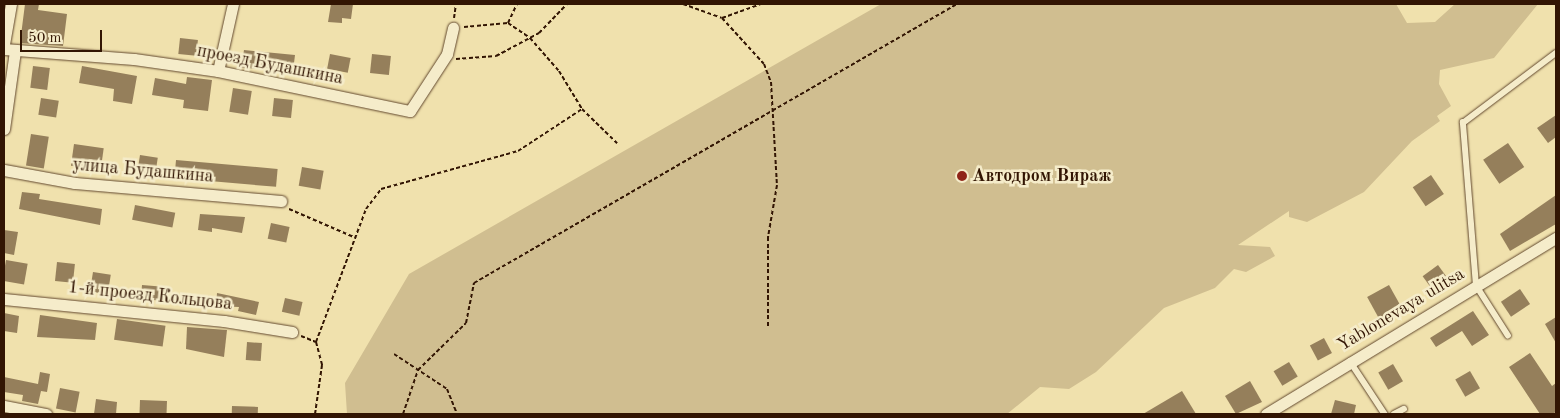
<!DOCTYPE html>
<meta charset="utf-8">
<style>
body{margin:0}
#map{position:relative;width:1560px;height:418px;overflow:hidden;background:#f0e1ad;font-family:"Old Standard TT",serif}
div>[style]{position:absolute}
.green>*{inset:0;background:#d0be90}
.building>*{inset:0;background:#957f5b;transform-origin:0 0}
.path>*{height:2px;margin-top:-1px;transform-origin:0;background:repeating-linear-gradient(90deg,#321503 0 4px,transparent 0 6.5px)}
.roads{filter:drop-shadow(0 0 1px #62482e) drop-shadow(0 0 1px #62482e)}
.service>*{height:5.5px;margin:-2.75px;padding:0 2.75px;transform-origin:2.75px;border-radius:2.75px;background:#f5ecca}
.minor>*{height:11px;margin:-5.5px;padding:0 5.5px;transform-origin:5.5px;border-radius:5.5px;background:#f5ecca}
.dots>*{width:14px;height:14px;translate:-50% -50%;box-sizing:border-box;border:2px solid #f5ecca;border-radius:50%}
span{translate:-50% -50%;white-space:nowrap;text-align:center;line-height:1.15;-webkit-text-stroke:5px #f5ecca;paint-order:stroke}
.street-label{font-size:18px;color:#321503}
.poi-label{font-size:18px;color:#321503;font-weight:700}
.left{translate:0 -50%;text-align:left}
.frame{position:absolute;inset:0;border:5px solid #321503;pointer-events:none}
.scale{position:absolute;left:20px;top:30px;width:82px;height:22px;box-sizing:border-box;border:2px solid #321503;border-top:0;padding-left:6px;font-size:15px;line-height:18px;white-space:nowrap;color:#321503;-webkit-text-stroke:4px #f5ecca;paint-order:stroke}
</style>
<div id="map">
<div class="green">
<div style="clip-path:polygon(881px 4px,1396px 4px,1407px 23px,1435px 22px,1455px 4px,1538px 4px,1494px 58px,1440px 70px,1439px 84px,1451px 106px,1437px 116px,1440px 121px,1412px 141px,1364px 192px,1307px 222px,1289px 217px,1289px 211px,1238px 245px,1270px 247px,1275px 256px,1246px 272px,1234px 269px,1215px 288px,1164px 308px,1096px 372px,1069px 389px,1040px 387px,1007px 414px,347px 414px,345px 383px,409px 274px)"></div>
</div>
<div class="building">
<div style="clip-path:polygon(25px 4px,39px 4px,38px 10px,67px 14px,63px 46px,20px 43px)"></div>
<div style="clip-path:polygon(331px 4px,353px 4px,351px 19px,342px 18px,342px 23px,328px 22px)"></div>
<div style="left:180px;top:38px;width:18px;height:16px;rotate:6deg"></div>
<div style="clip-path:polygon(244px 50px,295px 55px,293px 71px,241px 68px)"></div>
<div style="left:330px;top:54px;width:21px;height:15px;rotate:11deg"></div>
<div style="left:372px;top:54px;width:19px;height:19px;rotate:6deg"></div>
<div style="left:33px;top:66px;width:17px;height:22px;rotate:7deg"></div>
<div style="clip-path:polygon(82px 66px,137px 76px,132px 104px,113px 101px,114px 89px,79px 83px)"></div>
<div style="clip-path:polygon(187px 77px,212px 80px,208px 111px,183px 108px,184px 100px,152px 95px,155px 78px,186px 84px)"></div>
<div style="left:233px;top:88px;width:19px;height:24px;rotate:9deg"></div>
<div style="left:41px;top:98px;width:18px;height:17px;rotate:9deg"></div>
<div style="left:274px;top:98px;width:19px;height:18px;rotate:6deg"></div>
<div style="clip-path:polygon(1556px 115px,1556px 137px,1548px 143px,1537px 128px)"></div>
<div style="left:31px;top:134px;width:18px;height:32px;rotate:9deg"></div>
<div style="left:1508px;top:143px;width:29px;height:30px;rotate:56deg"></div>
<div style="left:74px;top:144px;width:30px;height:22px;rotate:8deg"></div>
<div style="left:140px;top:155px;width:18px;height:18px;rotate:9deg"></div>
<div style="left:176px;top:160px;width:102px;height:18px;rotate:5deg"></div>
<div style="left:302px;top:167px;width:22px;height:19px;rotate:10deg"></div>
<div style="left:1431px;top:175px;width:23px;height:22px;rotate:56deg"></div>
<div style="clip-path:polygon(22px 192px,40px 194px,39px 199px,102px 209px,100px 225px,19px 209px)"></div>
<div style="clip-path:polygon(1556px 195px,1556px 224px,1510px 251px,1500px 234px)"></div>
<div style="left:135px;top:205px;width:41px;height:15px;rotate:11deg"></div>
<div style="clip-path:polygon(200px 214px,245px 217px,242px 233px,212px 228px,212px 232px,198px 230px)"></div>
<div style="left:271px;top:223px;width:19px;height:16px;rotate:12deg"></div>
<div style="clip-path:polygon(4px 230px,18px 232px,14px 255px,4px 253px)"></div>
<div style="left:6px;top:260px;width:22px;height:21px;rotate:10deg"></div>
<div style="left:57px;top:262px;width:18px;height:19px;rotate:6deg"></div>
<div style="left:1438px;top:265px;width:17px;height:19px;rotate:54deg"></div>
<div style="left:93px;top:272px;width:18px;height:20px;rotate:9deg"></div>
<div style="left:142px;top:285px;width:21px;height:14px;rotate:5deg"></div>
<div style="left:1389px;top:285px;width:25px;height:25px;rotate:61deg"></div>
<div style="left:1520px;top:289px;width:18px;height:23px;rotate:56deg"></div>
<div style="clip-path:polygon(217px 293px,259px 302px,256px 315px,238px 311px,239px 307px,216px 306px)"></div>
<div style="left:285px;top:298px;width:18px;height:14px;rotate:13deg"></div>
<div style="clip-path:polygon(1473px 311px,1489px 335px,1472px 346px,1462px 331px,1436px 347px,1430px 338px)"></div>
<div style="clip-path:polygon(4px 313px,19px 316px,17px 333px,4px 331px)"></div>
<div style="clip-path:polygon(40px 315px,97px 323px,95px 340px,37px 337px)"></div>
<div style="clip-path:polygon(1556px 317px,1556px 343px,1545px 324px)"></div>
<div style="left:117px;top:319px;width:49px;height:21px;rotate:8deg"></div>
<div style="clip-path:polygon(187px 327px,227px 330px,224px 357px,186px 349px)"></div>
<div style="left:1324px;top:338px;width:17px;height:16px;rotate:62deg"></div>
<div style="left:247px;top:342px;width:15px;height:18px;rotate:4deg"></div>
<div style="clip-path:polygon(1530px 353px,1552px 386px,1556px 383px,1556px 412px,1552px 414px,1540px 414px,1509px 367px)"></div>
<div style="left:1289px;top:362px;width:17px;height:18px;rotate:59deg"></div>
<div style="left:1393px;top:364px;width:20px;height:17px;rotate:60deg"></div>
<div style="left:1470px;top:371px;width:20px;height:17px;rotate:60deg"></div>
<div style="clip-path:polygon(40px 372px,50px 374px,47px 392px,41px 391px,38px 404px,22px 401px,23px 395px,4px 392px,4px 377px,38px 384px)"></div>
<div style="clip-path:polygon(1250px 381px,1262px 402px,1236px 414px,1225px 396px)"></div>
<div style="left:60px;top:388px;width:20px;height:21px;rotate:11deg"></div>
<div style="clip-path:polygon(1182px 391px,1196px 414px,1143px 414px)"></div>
<div style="clip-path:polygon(96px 399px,117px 402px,116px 414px,94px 414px)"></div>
<div style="left:140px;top:400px;width:27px;height:14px;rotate:2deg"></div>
<div style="clip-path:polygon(1335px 400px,1356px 405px,1354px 414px,1331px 414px)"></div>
<div style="left:232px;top:406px;width:26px;height:8px;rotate:2deg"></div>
</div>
<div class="path">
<div style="left:683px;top:4px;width:41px;rotate:19.7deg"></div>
<div style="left:722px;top:18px;width:41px;rotate:-19.7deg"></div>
<div style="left:454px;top:18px;width:14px;rotate:-82deg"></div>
<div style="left:722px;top:18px;width:62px;rotate:47.6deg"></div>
<div style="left:764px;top:64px;width:19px;rotate:69deg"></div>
<div style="left:771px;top:82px;width:103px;rotate:86.7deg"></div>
<div style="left:777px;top:185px;width:53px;rotate:99.8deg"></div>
<div style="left:768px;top:237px;width:91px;rotate:90deg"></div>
<div style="left:508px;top:23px;width:27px;rotate:34deg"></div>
<div style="left:530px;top:38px;width:44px;rotate:48.7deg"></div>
<div style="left:559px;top:71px;width:44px;rotate:58.8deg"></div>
<div style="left:582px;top:109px;width:49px;rotate:44.2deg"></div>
<div style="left:464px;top:27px;width:44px;rotate:-5.2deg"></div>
<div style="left:508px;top:23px;width:21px;rotate:-65deg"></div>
<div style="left:456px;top:59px;width:40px;rotate:-4.3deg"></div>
<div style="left:496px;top:56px;width:49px;rotate:-28.1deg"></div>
<div style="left:539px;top:33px;width:40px;rotate:-46deg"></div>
<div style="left:289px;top:209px;width:73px;rotate:23.4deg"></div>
<div style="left:301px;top:336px;width:16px;rotate:22deg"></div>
<div style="left:316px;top:342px;width:24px;rotate:75deg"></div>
<div style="left:322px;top:365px;width:49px;rotate:98.1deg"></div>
<div style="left:316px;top:342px;width:142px;rotate:-69.4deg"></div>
<div style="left:366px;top:209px;width:25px;rotate:-53deg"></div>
<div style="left:381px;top:189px;width:142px;rotate:-15.5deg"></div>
<div style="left:518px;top:151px;width:77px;rotate:-33.3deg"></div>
<div style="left:394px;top:354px;width:64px;rotate:33.4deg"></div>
<div style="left:447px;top:389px;width:27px;rotate:68deg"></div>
<div style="left:403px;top:414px;width:46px;rotate:-71.2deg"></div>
<div style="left:418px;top:370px;width:67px;rotate:-44.4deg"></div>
<div style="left:466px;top:323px;width:41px;rotate:-78.7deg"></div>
<div style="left:474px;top:283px;width:558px;rotate:-30.01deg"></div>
</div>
<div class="roads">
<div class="service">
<div style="left:1508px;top:336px;width:59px;rotate:-122.6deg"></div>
<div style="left:1476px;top:286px;width:164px;rotate:-94.6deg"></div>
<div style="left:1463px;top:123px;width:116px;rotate:-37deg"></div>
<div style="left:1350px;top:361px;width:64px;rotate:56.6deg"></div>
<div style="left:1394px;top:414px;width:11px;rotate:-27deg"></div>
</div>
<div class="minor">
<div style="left:4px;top:44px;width:41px;rotate:-80.1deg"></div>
<div style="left:4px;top:49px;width:130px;rotate:4.4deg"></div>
<div style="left:134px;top:59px;width:85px;rotate:8.1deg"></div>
<div style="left:218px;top:71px;width:196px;rotate:11.8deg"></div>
<div style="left:410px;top:111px;width:68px;rotate:-57deg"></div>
<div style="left:447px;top:54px;width:27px;rotate:-77deg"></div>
<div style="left:218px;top:71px;width:69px;rotate:-77.4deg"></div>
<div style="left:4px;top:129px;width:79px;rotate:-82deg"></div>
<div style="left:4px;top:170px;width:72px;rotate:10.4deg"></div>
<div style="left:75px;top:183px;width:207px;rotate:5deg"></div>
<div style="left:4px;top:299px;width:221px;rotate:5.7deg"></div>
<div style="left:224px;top:321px;width:69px;rotate:9.2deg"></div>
<div style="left:4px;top:406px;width:43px;rotate:10.8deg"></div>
<div style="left:1266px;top:414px;width:339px;rotate:-31.3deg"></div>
</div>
</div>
<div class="dots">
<div style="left:962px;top:176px;background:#8f2418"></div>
</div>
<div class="street-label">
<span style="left:270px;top:65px;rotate:11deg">проезд Будашкина</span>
<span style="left:143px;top:171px;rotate:5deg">улица Будашкина</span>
<span style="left:150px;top:296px;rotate:6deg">1-й проезд Кольцова</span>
<span style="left:1401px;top:310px;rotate:-31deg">Yablonevaya ulitsa</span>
</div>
<div class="poi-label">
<span class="left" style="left:972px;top:176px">Автодром Вираж</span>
</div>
<div class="frame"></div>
<div class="scale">50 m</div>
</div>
